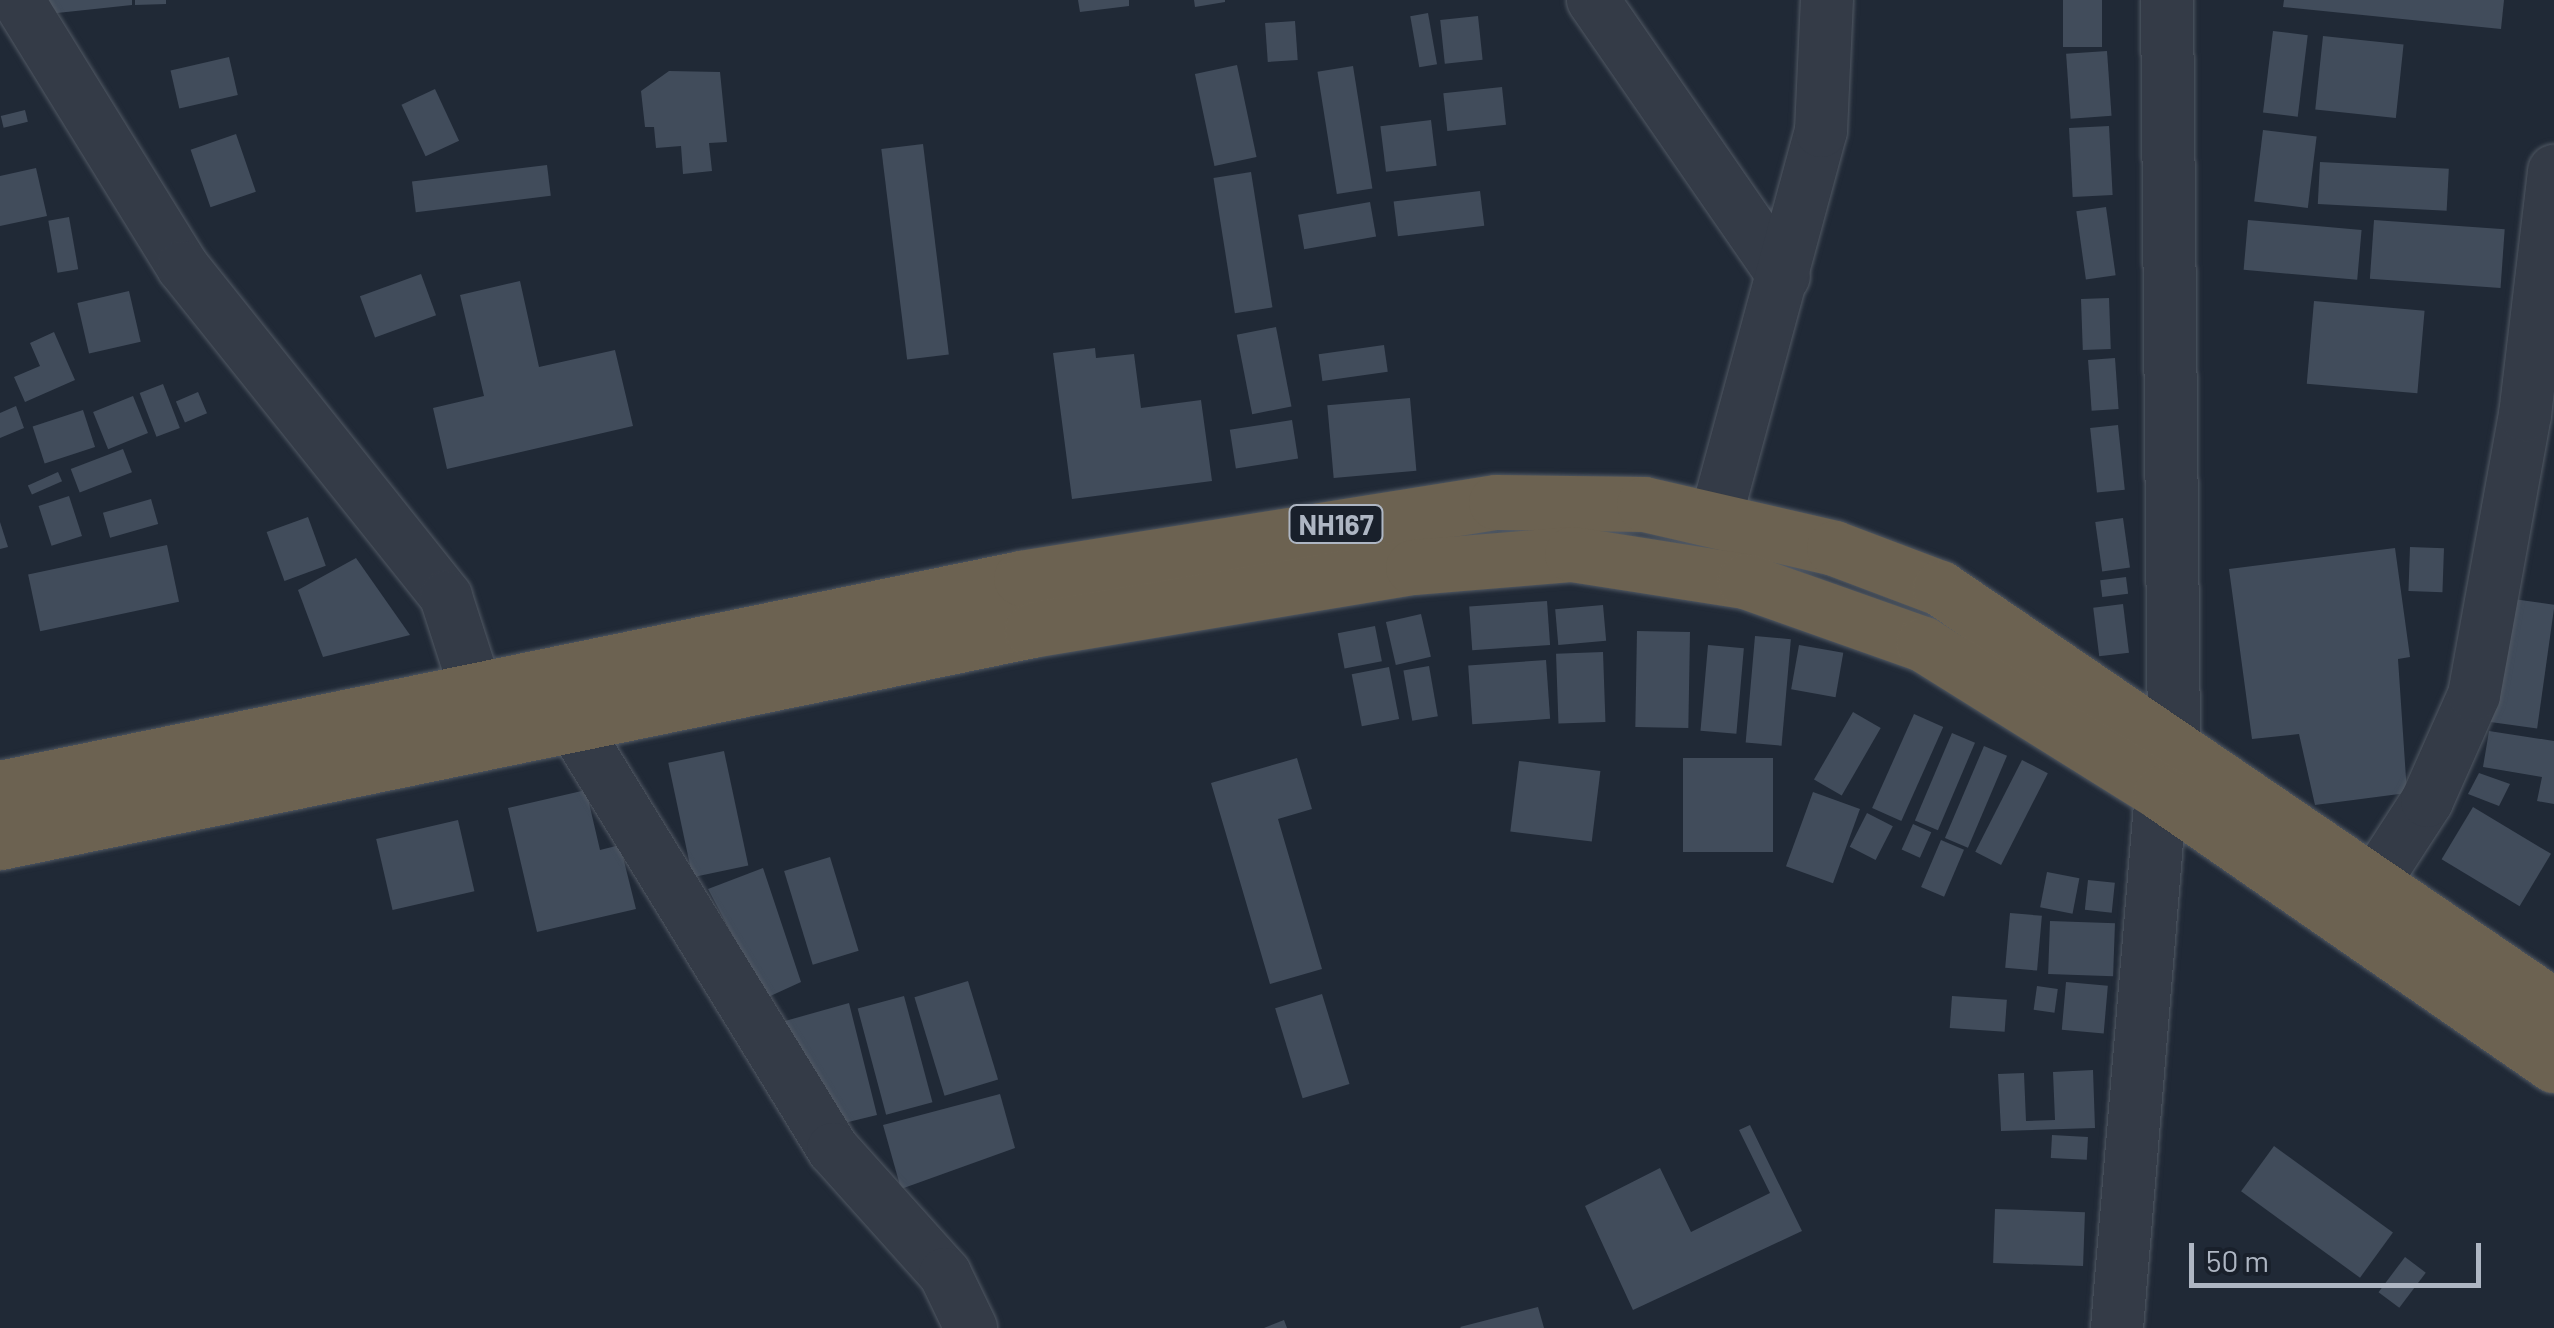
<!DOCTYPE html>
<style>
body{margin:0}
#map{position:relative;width:2554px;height:1328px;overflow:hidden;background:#202936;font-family:Barlow,sans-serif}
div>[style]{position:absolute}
.building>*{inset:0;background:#414c5b;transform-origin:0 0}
.roads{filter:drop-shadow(0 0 2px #515964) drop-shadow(0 0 2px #515964)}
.minor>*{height:52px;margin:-26px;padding:0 26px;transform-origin:26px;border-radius:26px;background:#343b47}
.highway>*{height:55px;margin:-27.5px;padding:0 27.5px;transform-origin:27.5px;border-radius:27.5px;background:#6c6251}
span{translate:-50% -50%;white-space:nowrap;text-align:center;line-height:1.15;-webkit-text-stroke:8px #19202b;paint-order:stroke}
.shield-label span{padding:2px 8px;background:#19202b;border:2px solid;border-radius:8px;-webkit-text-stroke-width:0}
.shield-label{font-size:28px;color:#aeb6c3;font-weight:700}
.scale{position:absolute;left:2189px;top:1243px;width:292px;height:45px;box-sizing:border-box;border:5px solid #aeb6c3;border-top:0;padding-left:12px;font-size:30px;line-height:35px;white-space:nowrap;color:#aeb6c3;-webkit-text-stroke:8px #19202b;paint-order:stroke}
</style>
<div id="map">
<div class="building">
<div style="clip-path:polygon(27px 0,132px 0,132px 5px,29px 16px)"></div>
<div style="clip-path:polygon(135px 0,166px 0,166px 4px,135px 5px)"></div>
<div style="clip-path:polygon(1078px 0,1129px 0,1129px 6px,1080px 12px)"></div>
<div style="clip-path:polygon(1194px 0,1225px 0,1225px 2px,1195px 7px)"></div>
<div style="left:2063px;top:0;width:39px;height:47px"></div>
<div style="clip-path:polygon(2284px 0,2504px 0,2501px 29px,2283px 7px)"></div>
<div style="left:1428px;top:13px;width:52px;height:18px;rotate:80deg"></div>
<div style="left:1478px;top:16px;width:44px;height:38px;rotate:84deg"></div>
<div style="left:1295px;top:21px;width:39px;height:30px;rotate:86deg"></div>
<div style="left:2273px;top:31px;width:35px;height:82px;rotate:7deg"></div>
<div style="left:2323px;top:36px;width:81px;height:74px;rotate:6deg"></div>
<div style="left:2107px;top:51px;width:65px;height:41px;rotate:86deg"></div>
<div style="left:229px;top:57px;width:39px;height:60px;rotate:77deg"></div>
<div style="left:1237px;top:65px;width:94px;height:43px;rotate:78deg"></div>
<div style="left:1353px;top:66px;width:124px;height:36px;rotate:81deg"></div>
<div style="clip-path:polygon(669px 71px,720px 72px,727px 142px,709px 143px,712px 171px,683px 174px,681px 146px,656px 148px,654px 127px,645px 127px,641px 91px)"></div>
<div style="left:1502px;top:87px;width:38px;height:59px;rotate:84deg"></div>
<div style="left:435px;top:89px;width:57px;height:37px;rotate:65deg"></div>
<div style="left:25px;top:110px;width:12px;height:25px;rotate:76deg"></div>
<div style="left:1431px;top:120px;width:46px;height:51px;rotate:83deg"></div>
<div style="left:2109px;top:126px;width:69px;height:40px;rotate:87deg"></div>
<div style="left:2263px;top:130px;width:54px;height:72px;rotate:7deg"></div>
<div style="left:236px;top:134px;width:61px;height:48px;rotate:71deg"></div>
<div style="left:923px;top:144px;width:212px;height:42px;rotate:83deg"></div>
<div style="left:2320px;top:162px;width:129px;height:42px;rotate:3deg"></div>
<div style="left:547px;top:165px;width:31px;height:136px;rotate:83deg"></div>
<div style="clip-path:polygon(36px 168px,47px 216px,0 226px,0 176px)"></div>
<div style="left:1251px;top:172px;width:137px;height:38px;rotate:81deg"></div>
<div style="left:1480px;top:191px;width:35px;height:87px;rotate:83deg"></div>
<div style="left:1370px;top:202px;width:35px;height:73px;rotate:80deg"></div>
<div style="left:2106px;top:207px;width:69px;height:30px;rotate:82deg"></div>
<div style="left:69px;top:217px;width:53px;height:21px;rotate:80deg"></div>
<div style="left:2248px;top:220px;width:114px;height:50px;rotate:5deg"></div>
<div style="left:2374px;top:220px;width:131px;height:59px;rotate:4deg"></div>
<div style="left:421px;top:274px;width:44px;height:65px;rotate:70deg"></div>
<div style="clip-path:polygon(520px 281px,539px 367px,615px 350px,633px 426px,447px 469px,433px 408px,484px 396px,460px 295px)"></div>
<div style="left:129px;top:291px;width:52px;height:53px;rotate:77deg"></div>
<div style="left:2109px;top:298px;width:51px;height:28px;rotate:88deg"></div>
<div style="left:2314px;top:301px;width:111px;height:83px;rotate:5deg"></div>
<div style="left:1276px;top:327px;width:81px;height:40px;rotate:79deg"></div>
<div style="clip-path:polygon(54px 332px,75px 380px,25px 402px,14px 377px,40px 366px,30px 343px)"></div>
<div style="left:1384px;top:345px;width:27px;height:66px;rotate:82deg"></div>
<div style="clip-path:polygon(1095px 348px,1096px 358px,1134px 354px,1141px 408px,1201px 400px,1212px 481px,1072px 499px,1053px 353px)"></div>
<div style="left:2115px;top:358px;width:51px;height:27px;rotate:86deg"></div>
<div style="left:163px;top:384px;width:47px;height:25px;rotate:69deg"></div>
<div style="left:198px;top:392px;width:23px;height:24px;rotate:67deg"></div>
<div style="left:133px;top:396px;width:40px;height:43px;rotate:68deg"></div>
<div style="left:1410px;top:398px;width:73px;height:83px;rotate:85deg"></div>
<div style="clip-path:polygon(16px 406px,24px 428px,0 438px,0 413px)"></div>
<div style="left:83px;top:410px;width:39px;height:53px;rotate:72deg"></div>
<div style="left:1292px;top:420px;width:39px;height:63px;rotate:81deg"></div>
<div style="left:2118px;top:425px;width:65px;height:28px;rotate:84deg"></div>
<div style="left:123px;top:449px;width:25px;height:56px;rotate:69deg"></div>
<div style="left:58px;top:472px;width:10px;height:33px;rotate:66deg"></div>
<div style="left:69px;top:496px;width:42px;height:32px;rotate:72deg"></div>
<div style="left:151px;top:499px;width:26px;height:50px;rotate:74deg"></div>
<div style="left:308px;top:517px;width:52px;height:44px;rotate:70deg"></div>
<div style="left:2123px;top:518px;width:50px;height:28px;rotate:82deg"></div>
<div style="clip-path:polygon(0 522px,8px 547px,0 549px)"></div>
<div style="left:167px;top:545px;width:58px;height:142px;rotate:78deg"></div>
<div style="left:2410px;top:547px;width:34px;height:44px;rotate:2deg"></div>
<div style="clip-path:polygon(2395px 548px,2410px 657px,2398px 659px,2407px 793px,2315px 805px,2299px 734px,2252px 739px,2229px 569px)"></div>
<div style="clip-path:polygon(356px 558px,410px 635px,323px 657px,298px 590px)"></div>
<div style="left:2126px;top:577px;width:17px;height:26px;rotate:83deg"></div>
<div style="left:2506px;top:598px;width:49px;height:125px;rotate:8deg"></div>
<div style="left:1547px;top:601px;width:44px;height:78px;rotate:86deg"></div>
<div style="left:2123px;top:604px;width:49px;height:30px;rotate:83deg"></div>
<div style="left:1603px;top:605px;width:36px;height:48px;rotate:85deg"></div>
<div style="left:1421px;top:614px;width:44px;height:36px;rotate:77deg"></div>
<div style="left:1375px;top:626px;width:36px;height:38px;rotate:79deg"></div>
<div style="left:1637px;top:631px;width:53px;height:96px;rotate:1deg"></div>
<div style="left:1755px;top:636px;width:36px;height:107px;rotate:5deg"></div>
<div style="left:1708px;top:645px;width:36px;height:86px;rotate:5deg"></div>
<div style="left:1799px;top:645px;width:45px;height:45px;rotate:10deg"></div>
<div style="left:1603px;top:652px;width:70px;height:47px;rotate:88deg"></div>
<div style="left:1546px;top:660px;width:59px;height:78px;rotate:86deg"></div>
<div style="left:1429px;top:666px;width:51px;height:26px;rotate:80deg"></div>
<div style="left:1389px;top:667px;width:53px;height:38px;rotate:79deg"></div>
<div style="left:1853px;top:712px;width:32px;height:78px;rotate:30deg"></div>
<div style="left:1914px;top:714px;width:32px;height:103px;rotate:24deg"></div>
<div style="clip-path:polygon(2489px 731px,2554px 741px,2554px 804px,2537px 801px,2542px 777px,2483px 767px)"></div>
<div style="left:1952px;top:733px;width:25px;height:95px;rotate:23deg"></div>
<div style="left:1984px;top:746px;width:25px;height:100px;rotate:23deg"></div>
<div style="left:724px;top:751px;width:117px;height:57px;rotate:78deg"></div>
<div style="clip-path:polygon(1297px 758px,1312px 809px,1278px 819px,1322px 969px,1270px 984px,1211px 783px)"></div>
<div style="left:1683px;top:758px;width:90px;height:94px"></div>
<div style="left:2022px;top:760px;width:29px;height:103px;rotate:27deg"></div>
<div style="left:1519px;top:761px;width:82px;height:71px;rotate:7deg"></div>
<div style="clip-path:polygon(2479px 773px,2510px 784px,2499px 806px,2468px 794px)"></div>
<div style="clip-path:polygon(586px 790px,600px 850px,620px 845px,636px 909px,537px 932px,508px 808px)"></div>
<div style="left:1813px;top:792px;width:50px;height:79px;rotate:20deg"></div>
<div style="left:2473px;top:807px;width:91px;height:61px;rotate:31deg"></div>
<div style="left:1867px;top:813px;width:29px;height:38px;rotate:27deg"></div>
<div style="left:458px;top:820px;width:73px;height:84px;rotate:77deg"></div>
<div style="left:1913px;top:824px;width:20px;height:28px;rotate:24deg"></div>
<div style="left:1941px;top:840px;width:25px;height:51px;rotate:23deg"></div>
<div style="left:830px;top:857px;width:98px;height:48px;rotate:73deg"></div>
<div style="clip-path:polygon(763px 868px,801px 982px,766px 998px,708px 889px)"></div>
<div style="left:2047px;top:872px;width:33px;height:36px;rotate:11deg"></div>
<div style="left:2088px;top:880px;width:27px;height:30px;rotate:6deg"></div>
<div style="left:2010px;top:913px;width:32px;height:55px;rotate:5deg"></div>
<div style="left:2050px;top:921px;width:65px;height:53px;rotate:2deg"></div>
<div style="left:968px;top:981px;width:103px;height:56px;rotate:73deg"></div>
<div style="left:2066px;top:982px;width:42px;height:48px;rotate:5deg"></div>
<div style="left:2037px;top:986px;width:21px;height:24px;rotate:8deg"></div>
<div style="left:1322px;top:994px;width:94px;height:49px;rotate:73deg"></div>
<div style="left:904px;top:996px;width:110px;height:48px;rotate:75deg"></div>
<div style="left:1952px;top:996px;width:55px;height:32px;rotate:4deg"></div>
<div style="clip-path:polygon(849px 1003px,877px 1115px,836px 1125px,778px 1023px)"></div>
<div style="clip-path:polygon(2093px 1070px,2095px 1128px,2001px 1131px,1998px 1074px,2024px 1073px,2026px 1121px,2055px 1120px,2053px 1072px)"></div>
<div style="clip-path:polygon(1000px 1094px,1015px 1148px,901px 1189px,883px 1125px)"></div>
<div style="clip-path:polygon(1750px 1125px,1802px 1231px,1633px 1310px,1585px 1206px,1660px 1168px,1691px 1232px,1770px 1193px,1739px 1130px)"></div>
<div style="left:2052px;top:1135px;width:36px;height:23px;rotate:3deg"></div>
<div style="left:2274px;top:1146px;width:147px;height:56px;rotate:36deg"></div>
<div style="left:1995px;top:1209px;width:90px;height:54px;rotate:2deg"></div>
<div style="left:2405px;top:1257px;width:26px;height:44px;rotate:37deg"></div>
<div style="clip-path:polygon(1538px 1307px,1544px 1328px,1461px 1328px,1460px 1327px)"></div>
<div style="clip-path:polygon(1284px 1320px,1287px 1328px,1264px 1328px)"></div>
</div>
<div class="roads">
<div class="minor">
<div style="left:18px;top:0;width:314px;rotate:58.3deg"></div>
<div style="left:183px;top:267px;width:422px;rotate:51.4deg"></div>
<div style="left:446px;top:597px;width:143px;rotate:72.1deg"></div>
<div style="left:1593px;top:0;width:336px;rotate:55.4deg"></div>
<div style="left:2167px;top:0;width:742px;rotate:89.46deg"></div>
<div style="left:1716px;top:517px;width:400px;rotate:-74.8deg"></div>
<div style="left:1821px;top:131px;width:131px;rotate:-87.4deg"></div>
<div style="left:571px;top:722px;width:501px;rotate:58.47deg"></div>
<div style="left:833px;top:1149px;width:168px;rotate:48.1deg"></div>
<div style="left:945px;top:1274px;width:60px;rotate:64.3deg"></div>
<div style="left:2350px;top:920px;width:142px;rotate:-57.1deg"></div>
<div style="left:2427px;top:801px;width:116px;rotate:-66.1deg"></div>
<div style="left:2474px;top:695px;width:285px;rotate:-79.7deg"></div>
<div style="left:2525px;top:415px;width:246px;rotate:-83.2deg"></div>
<div style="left:2117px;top:1328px;width:537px;rotate:-85.3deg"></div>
</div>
<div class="highway">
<div style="left:0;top:788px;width:1042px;rotate:-11.62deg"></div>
<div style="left:1021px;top:578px;width:481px;rotate:-9.1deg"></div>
<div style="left:1496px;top:502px;width:148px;rotate:0.8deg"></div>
<div style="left:1644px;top:504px;width:195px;rotate:13deg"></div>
<div style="left:1834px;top:548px;width:113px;rotate:20.7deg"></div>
<div style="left:1940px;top:588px;width:743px;rotate:34.25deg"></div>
<div style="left:0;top:842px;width:1054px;rotate:-11.61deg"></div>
<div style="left:1032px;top:630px;width:386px;rotate:-9.4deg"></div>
<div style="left:1413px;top:567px;width:160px;rotate:-4.7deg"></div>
<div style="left:1572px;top:554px;width:175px;rotate:8.9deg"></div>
<div style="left:1745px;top:581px;width:189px;rotate:19.5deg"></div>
<div style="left:1923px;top:644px;width:281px;rotate:32deg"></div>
<div style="left:2161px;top:793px;width:478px;rotate:34.7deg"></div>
</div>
</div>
<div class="shield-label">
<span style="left:1336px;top:524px">NH167</span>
</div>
<div class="scale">50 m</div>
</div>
